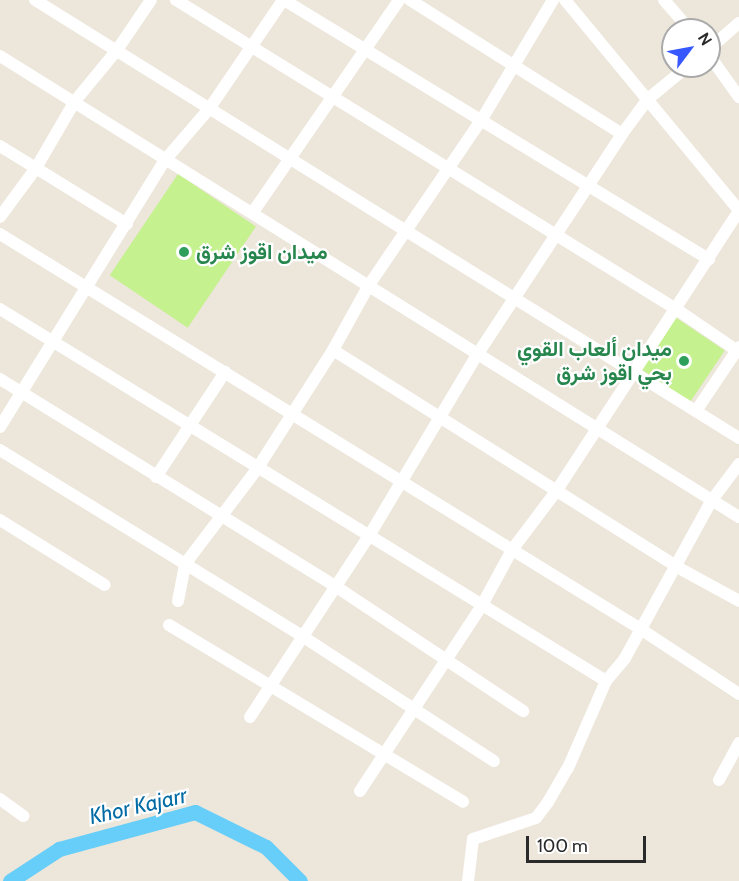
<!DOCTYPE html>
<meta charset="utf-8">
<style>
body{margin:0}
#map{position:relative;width:739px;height:881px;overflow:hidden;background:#ede6db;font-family:Cabin,Vazirmatn,sans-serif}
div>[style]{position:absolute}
.pitch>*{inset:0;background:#c5f18e;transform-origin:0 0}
.river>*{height:15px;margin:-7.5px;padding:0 7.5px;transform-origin:7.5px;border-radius:7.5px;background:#66cef8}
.minor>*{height:12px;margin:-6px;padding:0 6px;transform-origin:6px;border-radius:6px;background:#fff}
.dots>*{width:16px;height:16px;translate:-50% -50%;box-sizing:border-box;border:3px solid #fff;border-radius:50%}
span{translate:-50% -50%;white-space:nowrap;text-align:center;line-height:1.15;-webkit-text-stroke:4.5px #fff;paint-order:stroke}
.leisure-label{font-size:21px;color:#27864d;font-weight:700}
.left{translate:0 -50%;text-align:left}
.right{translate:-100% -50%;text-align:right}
.water-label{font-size:22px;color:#036ba6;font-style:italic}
.north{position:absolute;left:661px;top:18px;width:60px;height:60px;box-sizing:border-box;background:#fff;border:2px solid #aaa;border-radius:50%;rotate:58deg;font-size:16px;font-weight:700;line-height:24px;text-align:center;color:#2a2a2a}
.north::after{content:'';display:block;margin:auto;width:21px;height:27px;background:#3758ff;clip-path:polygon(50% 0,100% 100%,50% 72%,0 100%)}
.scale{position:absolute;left:526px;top:836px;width:120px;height:27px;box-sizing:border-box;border:3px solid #2a2a2a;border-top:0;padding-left:8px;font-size:18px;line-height:21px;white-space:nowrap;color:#2a2a2a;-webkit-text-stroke:4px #fff;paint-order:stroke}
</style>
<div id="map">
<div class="pitch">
<div style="left:178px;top:174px;width:94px;height:122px;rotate:34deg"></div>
<div style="left:675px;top:317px;width:60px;height:62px;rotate:34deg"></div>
</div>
<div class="river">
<div style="left:10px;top:881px;width:59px;rotate:-33.1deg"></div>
<div style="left:59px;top:849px;width:141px;rotate:-15.2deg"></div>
<div style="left:195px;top:812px;width:79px;rotate:26.2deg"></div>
<div style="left:266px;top:847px;width:48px;rotate:45deg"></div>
</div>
<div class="minor">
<div style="left:35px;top:0;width:829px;rotate:31.89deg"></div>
<div style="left:176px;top:0;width:588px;rotate:31.72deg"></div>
<div style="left:676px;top:309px;width:76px;rotate:34.3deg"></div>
<div style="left:284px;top:0;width:498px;rotate:31.4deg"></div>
<div style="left:410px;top:0;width:251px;rotate:32.3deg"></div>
<div style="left:565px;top:0;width:273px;rotate:50.4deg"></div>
<div style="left:664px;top:0;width:40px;rotate:49deg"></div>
<div style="left:709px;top:49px;width:40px;rotate:-41deg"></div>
<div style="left:709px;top:55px;width:52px;rotate:54.5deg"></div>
<div style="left:0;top:56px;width:871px;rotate:31.96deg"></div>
<div style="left:0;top:146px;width:149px;rotate:31.6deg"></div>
<div style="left:253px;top:212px;width:257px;rotate:-55.4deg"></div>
<div style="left:0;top:217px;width:61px;rotate:-53.7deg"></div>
<div style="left:36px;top:168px;width:78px;rotate:-59.8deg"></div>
<div style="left:75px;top:101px;width:66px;rotate:-50.5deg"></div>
<div style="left:117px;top:50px;width:60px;rotate:-55.8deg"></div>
<div style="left:0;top:234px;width:751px;rotate:31.66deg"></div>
<div style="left:639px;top:628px;width:120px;rotate:33.4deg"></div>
<div style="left:0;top:309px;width:711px;rotate:31.54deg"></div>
<div style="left:333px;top:350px;width:407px;rotate:32.2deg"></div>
<div style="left:677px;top:567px;width:71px;rotate:28.7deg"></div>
<div style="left:0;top:379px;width:394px;rotate:31.7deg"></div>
<div style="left:335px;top:586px;width:226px;rotate:33.6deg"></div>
<div style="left:696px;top:411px;width:77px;rotate:-56.1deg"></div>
<div style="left:0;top:427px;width:314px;rotate:-58.3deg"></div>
<div style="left:165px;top:160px;width:67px;rotate:-49.2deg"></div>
<div style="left:209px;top:109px;width:132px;rotate:-55.8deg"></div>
<div style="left:0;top:450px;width:355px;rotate:31.6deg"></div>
<div style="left:302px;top:636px;width:229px;rotate:33.1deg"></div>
<div style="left:156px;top:477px;width:126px;rotate:-56.7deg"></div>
<div style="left:0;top:520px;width:123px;rotate:31.8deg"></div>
<div style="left:178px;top:601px;width:38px;rotate:-79deg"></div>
<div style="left:185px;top:564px;width:119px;rotate:-52.8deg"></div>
<div style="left:257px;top:469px;width:141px;rotate:-57.4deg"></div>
<div style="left:333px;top:350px;width:74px;rotate:-61deg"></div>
<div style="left:369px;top:285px;width:201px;rotate:-55.8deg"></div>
<div style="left:482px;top:119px;width:139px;rotate:-59.2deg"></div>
<div style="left:169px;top:625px;width:343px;rotate:31deg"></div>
<div style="left:250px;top:717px;width:217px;rotate:-56.7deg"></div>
<div style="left:369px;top:536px;width:211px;rotate:-59.2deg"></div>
<div style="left:477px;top:355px;width:264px;rotate:-56.7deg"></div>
<div style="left:622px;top:134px;width:44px;rotate:-53.4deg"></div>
<div style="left:648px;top:99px;width:52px;rotate:-39.5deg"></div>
<div style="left:719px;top:780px;width:42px;rotate:-61.6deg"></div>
<div style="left:360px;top:791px;width:222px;rotate:-56.7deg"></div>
<div style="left:482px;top:605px;width:63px;rotate:-61.4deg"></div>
<div style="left:512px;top:550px;width:75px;rotate:-53.1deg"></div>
<div style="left:557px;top:490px;width:333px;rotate:-56.9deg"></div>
<div style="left:0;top:799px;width:29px;rotate:36deg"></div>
<div style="left:468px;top:881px;width:42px;rotate:-83.2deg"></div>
<div style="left:473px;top:839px;width:66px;rotate:-18.4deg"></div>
<div style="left:536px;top:818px;width:20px;rotate:-53deg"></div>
<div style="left:548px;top:802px;width:39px;rotate:-60deg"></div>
<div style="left:568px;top:768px;width:95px;rotate:-66.4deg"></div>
<div style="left:606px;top:681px;width:30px;rotate:-50deg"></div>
<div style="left:625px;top:658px;width:180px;rotate:-61.2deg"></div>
<div style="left:712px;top:500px;width:45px;rotate:-53.1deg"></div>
</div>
<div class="dots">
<div style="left:184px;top:252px;background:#2e9e5b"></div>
<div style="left:684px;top:361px;background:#2e9e5b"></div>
</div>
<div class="leisure-label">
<span class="left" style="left:196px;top:252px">ميدان اقوز شرق</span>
<span class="right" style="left:672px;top:361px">ميدان ألعاب القوي<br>بحي اقوز شرق</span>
</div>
<div class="water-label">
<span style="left:138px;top:806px;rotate:-13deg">Khor Kajarr</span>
</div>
<div class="north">N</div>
<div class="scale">100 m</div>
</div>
